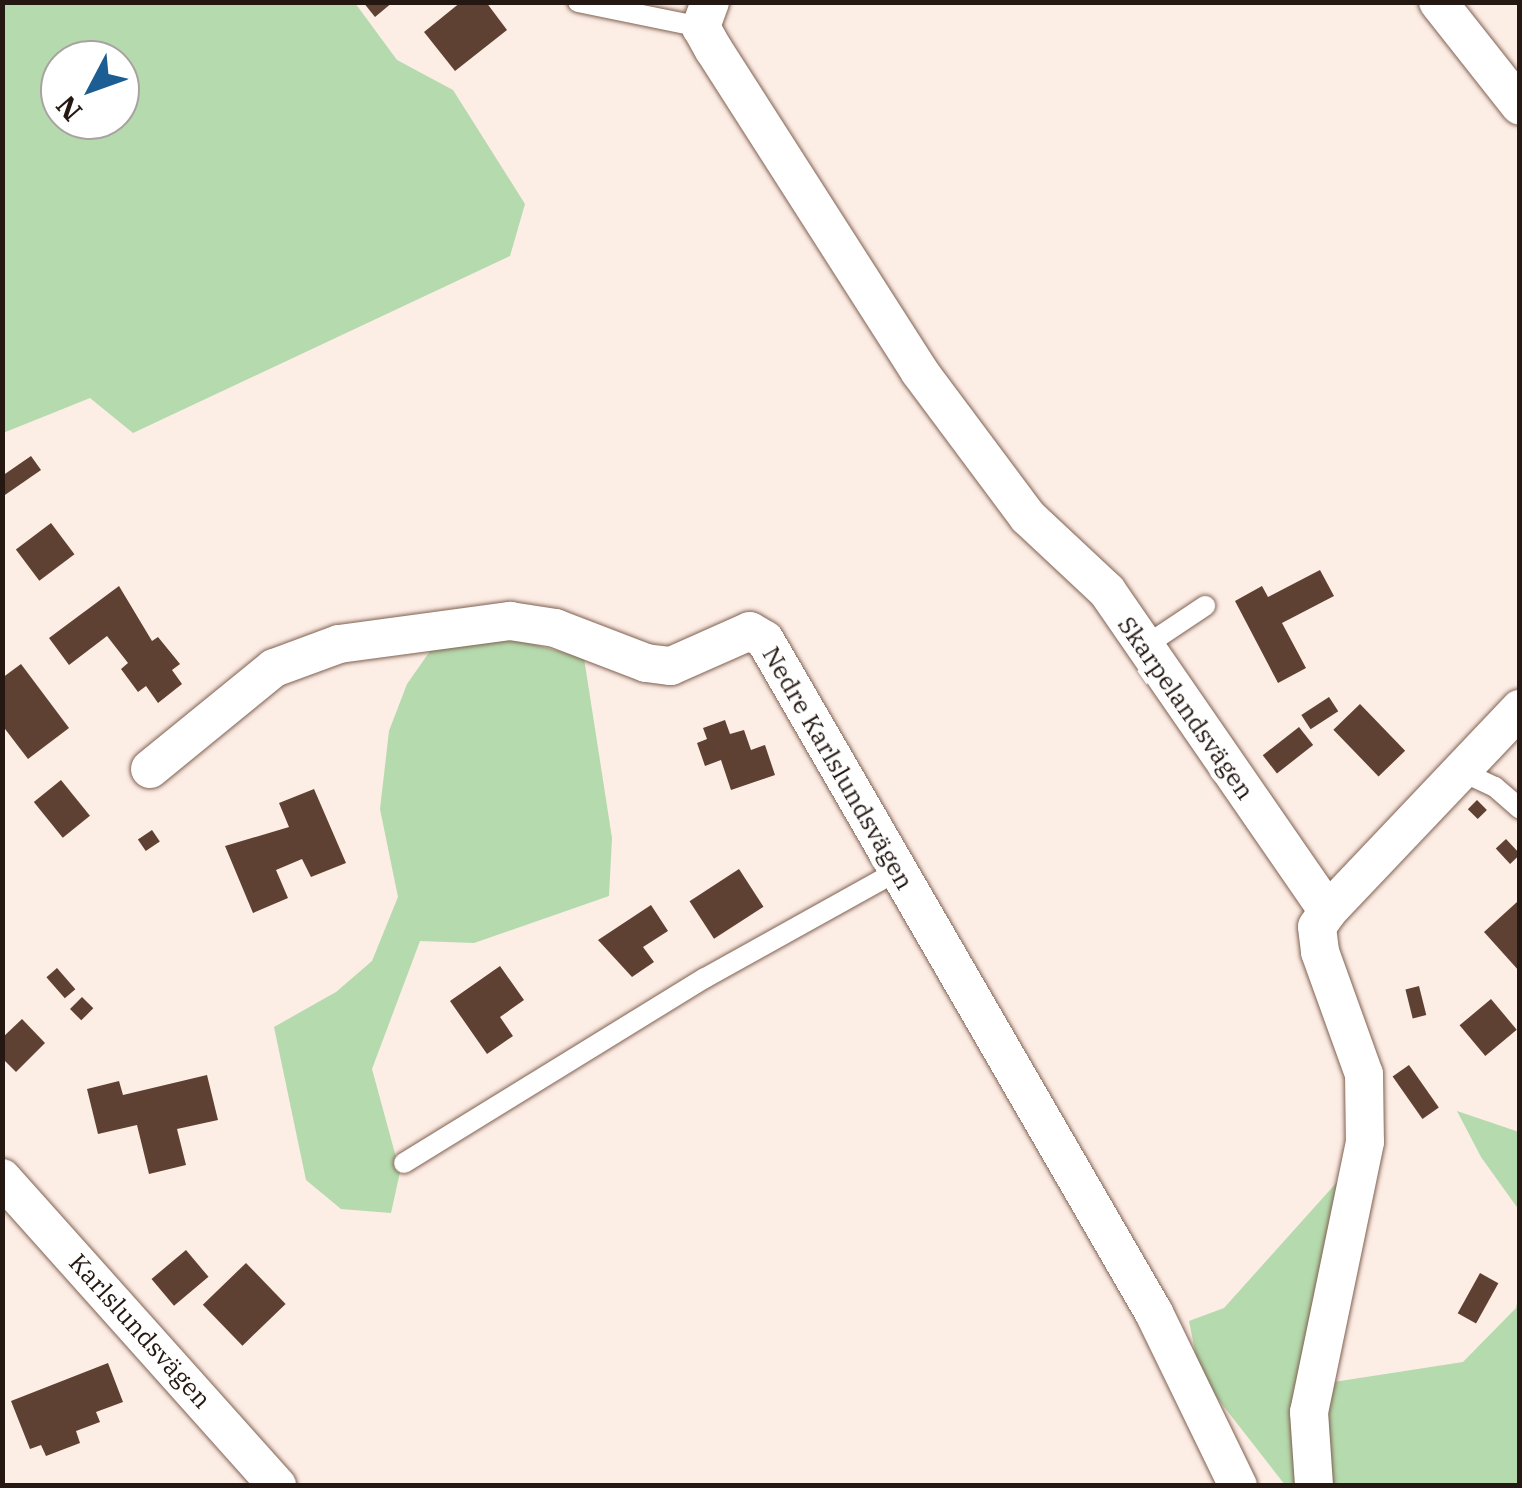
<!DOCTYPE html>
<meta charset="utf-8">
<style>
body{margin:0}
#map{position:relative;width:1522px;height:1488px;overflow:hidden;background:#fcede5;font-family:"IBM Plex Serif",serif}
div>[style]{position:absolute}
.green>*{inset:0;background:#b4daad}
.building>*{inset:0;background:#5e4132;transform-origin:0 0}
.roads{filter:drop-shadow(0 0 2px #806151) drop-shadow(0 0 2px #806151)}
.service>*{height:20px;margin:-10px;padding:0 10px;transform-origin:10px;border-radius:10px;background:#fff}
.minor>*{height:38px;margin:-19px;padding:0 19px;transform-origin:19px;border-radius:19px;background:#fff}
span{translate:-50% -50%;white-space:nowrap;text-align:center;line-height:1.15;-webkit-text-stroke:10px #fff;paint-order:stroke}
.street-label{font-size:25px;color:#251812}
.frame{position:absolute;inset:0;border:5px solid #251812;pointer-events:none}
.north{position:absolute;left:40px;top:40px;width:100px;height:100px;box-sizing:border-box;background:#fff;border:2px solid #a8a3a0;border-radius:50%;rotate:229deg;font-size:28px;font-weight:700;line-height:40px;text-align:center;color:#251812}
.north::after{content:'';display:block;margin:auto;width:35px;height:45px;background:#1c5e93;clip-path:polygon(50% 0,100% 100%,50% 72%,0 100%)}
</style>
<div id="map">
<div class="green">
<div style="clip-path:polygon(evenodd,3px 2px,355px 3px,397px 60px,453px 90px,525px 204px,510px 256px,133px 433px,90px 398px,3px 433px,3px 2px,60px 60px,120px 60px,120px 120px,60px 120px,60px 60px)"></div>
<div style="clip-path:polygon(484px 631px,584px 658px,612px 838px,609px 896px,474px 943px,420px 941px,372px 1069px,400px 1172px,391px 1213px,341px 1209px,306px 1180px,274px 1027px,336px 992px,372px 961px,398px 897px,380px 809px,389px 731px,407px 684px,435px 644px)"></div>
<div style="clip-path:polygon(1457px 1111px,1519px 1132px,1519px 1210px,1481px 1157px)"></div>
<div style="clip-path:polygon(1338px 1181px,1295px 1388px,1463px 1362px,1516px 1308px,1519px 1294px,1519px 1485px,1285px 1485px,1200px 1376px,1189px 1321px,1224px 1308px)"></div>
</div>
<div class="building">
<div style="clip-path:polygon(363px 2px,393px 2px,375px 17px)"></div>
<div style="clip-path:polygon(461px 2px,486px 2px,507px 30px,455px 71px,424px 32px)"></div>
<div style="clip-path:polygon(31px 456px,41px 470px,2px 497px,2px 476px)"></div>
<div style="left:51px;top:523px;width:39px;height:44px;rotate:53deg"></div>
<div style="clip-path:polygon(1320px 570px,1334px 596px,1282px 623px,1306px 668px,1278px 683px,1235px 601px,1262px 586px,1268px 597px)"></div>
<div style="clip-path:polygon(119px 586px,152px 641px,158px 637px,180px 664px,172px 670px,182px 684px,158px 703px,146px 686px,138px 692px,121px 669px,128px 663px,107px 636px,69px 665px,49px 638px)"></div>
<div style="clip-path:polygon(21px 664px,69px 728px,28px 759px,2px 725px,2px 678px)"></div>
<div style="left:1329px;top:697px;width:17px;height:33px;rotate:57deg"></div>
<div style="left:1360px;top:704px;width:65px;height:37px;rotate:46deg"></div>
<div style="clip-path:polygon(725px 720px,730px 734px,744px 730px,751px 750px,765px 745px,775px 775px,731px 790px,721px 760px,705px 766px,697px 743px,707px 739px,703px 728px)"></div>
<div style="left:1299px;top:727px;width:23px;height:46px;rotate:52deg"></div>
<div style="left:61px;top:780px;width:46px;height:35px;rotate:51deg"></div>
<div style="clip-path:polygon(314px 789px,346px 863px,311px 877px,302px 859px,276px 870px,288px 898px,253px 913px,225px 846px,289px 827px,279px 803px)"></div>
<div style="left:1477px;top:800px;width:14px;height:13px;rotate:45deg"></div>
<div style="left:152px;top:830px;width:14px;height:17px;rotate:56deg"></div>
<div style="left:1506px;top:839px;width:21px;height:14px;rotate:47deg"></div>
<div style="left:739px;top:869px;width:45px;height:59px;rotate:57deg"></div>
<div style="clip-path:polygon(1517px 902px,1520px 904px,1520px 972px,1484px 932px)"></div>
<div style="clip-path:polygon(651px 905px,668px 931px,643px 947px,654px 962px,632px 977px,598px 940px)"></div>
<div style="clip-path:polygon(500px 966px,524px 1000px,500px 1017px,513px 1036px,487px 1054px,450px 1001px)"></div>
<div style="left:57px;top:968px;width:28px;height:14px;rotate:49deg"></div>
<div style="left:1419px;top:986px;width:30px;height:14px;rotate:76deg"></div>
<div style="left:82px;top:997px;width:16px;height:17px;rotate:45deg"></div>
<div style="left:1491px;top:999px;width:40px;height:41px;rotate:50deg"></div>
<div style="clip-path:polygon(22px 1019px,45px 1043px,16px 1072px,2px 1058px,2px 1038px)"></div>
<div style="left:1409px;top:1065px;width:52px;height:20px;rotate:55deg"></div>
<div style="clip-path:polygon(207px 1075px,218px 1120px,177px 1129px,186px 1165px,149px 1174px,137px 1125px,98px 1134px,87px 1089px,119px 1081px,123px 1095px)"></div>
<div style="left:186px;top:1250px;width:35px;height:45px;rotate:50deg"></div>
<div style="left:246px;top:1263px;width:57px;height:60px;rotate:46deg"></div>
<div style="left:1480px;top:1273px;width:21px;height:46px;rotate:29deg"></div>
<div style="clip-path:polygon(108px 1363px,123px 1402px,96px 1412px,100px 1422px,76px 1431px,80px 1443px,46px 1456px,41px 1445px,30px 1449px,11px 1401px)"></div>
</div>
<div class="roads">
<div class="service">
<div style="left:578px;top:2px;width:126px;rotate:11.5deg"></div>
<div style="left:1142px;top:648px;width:76px;rotate:-33.7deg"></div>
<div style="left:1465px;top:773px;width:33px;rotate:25deg"></div>
<div style="left:1495px;top:787px;width:33px;rotate:41deg"></div>
<div style="left:404px;top:1163px;width:353px;rotate:-31.6deg"></div>
<div style="left:705px;top:978px;width:222px;rotate:-29.1deg"></div>
</div>
<div class="minor">
<div style="left:710px;top:2px;width:27px;rotate:110deg"></div>
<div style="left:701px;top:27px;width:26px;rotate:61deg"></div>
<div style="left:714px;top:50px;width:381px;rotate:57.4deg"></div>
<div style="left:919px;top:371px;width:182px;rotate:53.3deg"></div>
<div style="left:1028px;top:517px;width:108px;rotate:43.1deg"></div>
<div style="left:1107px;top:591px;width:389px;rotate:55.4deg"></div>
<div style="left:1328px;top:911px;width:19px;rotate:125deg"></div>
<div style="left:1317px;top:927px;width:25px;rotate:83deg"></div>
<div style="left:1320px;top:952px;width:130px;rotate:70.2deg"></div>
<div style="left:1364px;top:1074px;width:68px;rotate:89.2deg"></div>
<div style="left:1365px;top:1142px;width:276px;rotate:101.7deg"></div>
<div style="left:1309px;top:1412px;width:74px;rotate:86.1deg"></div>
<div style="left:1438px;top:2px;width:132px;rotate:51.7deg"></div>
<div style="left:150px;top:769px;width:160px;rotate:-39.2deg"></div>
<div style="left:274px;top:668px;width:69px;rotate:-20.3deg"></div>
<div style="left:339px;top:644px;width:173px;rotate:-7.7deg"></div>
<div style="left:510px;top:621px;width:46px;rotate:8.8deg"></div>
<div style="left:555px;top:628px;width:97px;rotate:21deg"></div>
<div style="left:646px;top:663px;width:25px;rotate:7deg"></div>
<div style="left:671px;top:666px;width:86px;rotate:-23.9deg"></div>
<div style="left:750px;top:631px;width:17px;rotate:31deg"></div>
<div style="left:765px;top:640px;width:777px;rotate:59.97deg"></div>
<div style="left:1154px;top:1313px;width:192px;rotate:64.1deg"></div>
<div style="left:1328px;top:911px;width:279px;rotate:-46.5deg"></div>
<div style="left:2px;top:1178px;width:413px;rotate:48.2deg"></div>
</div>
</div>
<div class="street-label">
<span style="left:1186px;top:708px;rotate:55deg">Skarpelandsvägen</span>
<span style="left:838px;top:768px;rotate:60deg">Nedre Karlslundsvägen</span>
<span style="left:140px;top:1331px;rotate:48deg">Karlslundsvägen</span>
</div>
<div class="frame"></div>
<div class="north">N</div>
</div>
